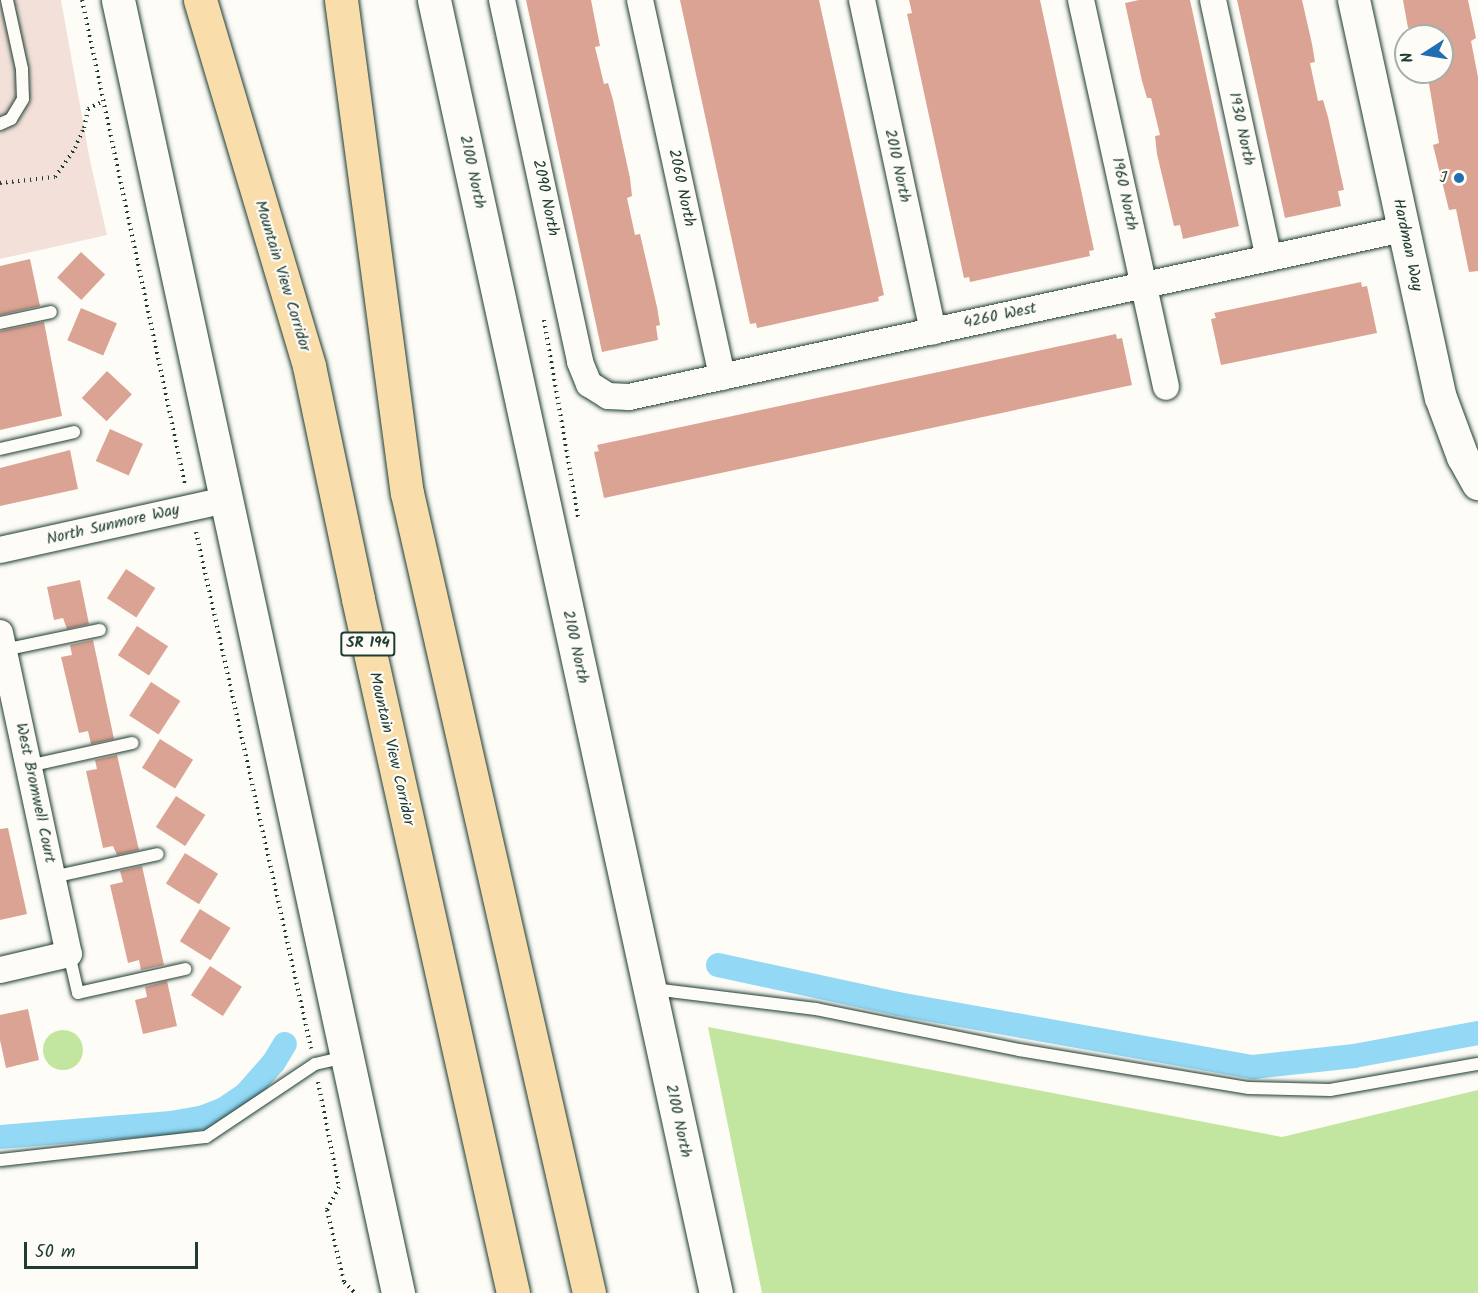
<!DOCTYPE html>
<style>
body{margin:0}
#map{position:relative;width:1478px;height:1293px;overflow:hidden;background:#fdfcf7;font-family:Kalam,sans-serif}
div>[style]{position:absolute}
.built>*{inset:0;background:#f3e1d9}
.green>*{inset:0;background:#c2e69f}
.round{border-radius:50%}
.canal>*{height:24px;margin:-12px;padding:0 12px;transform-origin:12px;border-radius:12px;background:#93d8f5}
.building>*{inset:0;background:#dba393;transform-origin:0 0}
.path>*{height:4px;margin-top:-2px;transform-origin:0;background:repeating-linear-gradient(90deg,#1f3d34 0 1.5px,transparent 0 6px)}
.roads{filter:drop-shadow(0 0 2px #1f3d34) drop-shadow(0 0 2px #1f3d34)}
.service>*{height:12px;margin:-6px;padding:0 6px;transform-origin:6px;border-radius:6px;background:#fdfcf7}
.minor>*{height:26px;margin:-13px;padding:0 13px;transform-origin:13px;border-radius:13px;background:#fdfcf7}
.tertiary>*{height:32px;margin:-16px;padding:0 16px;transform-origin:16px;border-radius:16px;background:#fdfcf7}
.secondary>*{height:33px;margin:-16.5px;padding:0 16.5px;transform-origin:16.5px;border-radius:16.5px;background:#fdfcf7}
.trunk>*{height:33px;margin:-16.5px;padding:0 16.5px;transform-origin:16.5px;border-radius:16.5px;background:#f9deab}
.dots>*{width:16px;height:16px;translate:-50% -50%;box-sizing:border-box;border:3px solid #fdfcf7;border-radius:50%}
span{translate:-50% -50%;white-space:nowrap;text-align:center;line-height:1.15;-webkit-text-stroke:4.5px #fdfcf7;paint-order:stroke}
.shield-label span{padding:2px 4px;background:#fdfcf7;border:2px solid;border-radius:4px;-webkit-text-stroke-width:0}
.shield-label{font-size:15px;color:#1f3d34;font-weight:700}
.street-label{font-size:16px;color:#1f3d34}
.poi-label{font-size:16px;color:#1f3d34}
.right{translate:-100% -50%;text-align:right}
.north{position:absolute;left:1394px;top:24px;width:60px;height:60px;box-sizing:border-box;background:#fdfcf7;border:2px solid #a4b0a9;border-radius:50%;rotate:258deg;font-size:16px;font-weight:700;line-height:24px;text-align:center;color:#1f3d34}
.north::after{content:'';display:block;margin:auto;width:21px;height:27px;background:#1f6fb2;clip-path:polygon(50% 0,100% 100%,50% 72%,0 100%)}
.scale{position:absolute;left:24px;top:1242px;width:174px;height:27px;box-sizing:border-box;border:3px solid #1f3d34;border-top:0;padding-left:8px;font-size:18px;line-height:21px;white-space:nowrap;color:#1f3d34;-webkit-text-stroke:4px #fdfcf7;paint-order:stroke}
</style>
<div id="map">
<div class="built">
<div style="clip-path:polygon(0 0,61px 0,90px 161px,107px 235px,0 259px)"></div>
</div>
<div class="green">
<div style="clip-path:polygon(708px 1027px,1282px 1137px,1478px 1090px,1478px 1293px,762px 1293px)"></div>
<div class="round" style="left:43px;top:1030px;width:40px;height:40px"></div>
</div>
<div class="canal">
<div style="left:718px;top:965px;width:184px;rotate:12.2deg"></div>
<div style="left:898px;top:1004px;width:361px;rotate:10.1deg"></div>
<div style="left:1253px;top:1067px;width:102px;rotate:-6.2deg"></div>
<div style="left:1354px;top:1056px;width:126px;rotate:-10.5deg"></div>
<div style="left:0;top:1137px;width:172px;rotate:-4.7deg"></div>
<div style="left:171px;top:1123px;width:34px;rotate:-10deg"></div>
<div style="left:204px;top:1117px;width:22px;rotate:-22deg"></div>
<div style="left:224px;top:1109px;width:25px;rotate:-34deg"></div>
<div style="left:245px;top:1095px;width:44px;rotate:-48.7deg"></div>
<div style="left:274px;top:1062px;width:21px;rotate:-59deg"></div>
</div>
<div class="building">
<div style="clip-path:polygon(526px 0,591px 0,600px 46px,595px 47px,604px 84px,608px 83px,613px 100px,630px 178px,632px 196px,627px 198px,635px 235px,640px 234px,657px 307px,660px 325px,656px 326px,658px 340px,602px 352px)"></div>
<div style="clip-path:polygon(680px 0,819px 0,884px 295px,878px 297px,879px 301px,757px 328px,756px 323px,750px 324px)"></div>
<div style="clip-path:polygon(909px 0,1040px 0,1094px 250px,1089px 251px,1090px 256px,970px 282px,969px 277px,964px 278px,907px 14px,912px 13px)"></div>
<div style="clip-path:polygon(1139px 0,1190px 0,1239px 226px,1183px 239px,1180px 225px,1174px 226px,1157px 154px,1155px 136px,1160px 135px,1151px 98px,1147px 98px,1142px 81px,1125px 3px)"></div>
<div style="clip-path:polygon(1237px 0,1302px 0,1312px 44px,1315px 62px,1310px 63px,1318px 101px,1323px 100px,1328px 117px,1344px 190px,1338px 191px,1341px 206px,1285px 218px)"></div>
<div style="clip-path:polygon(1403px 0,1468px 0,1476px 38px,1471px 41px,1478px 77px,1478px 271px,1469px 272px,1456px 209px,1449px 210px,1433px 145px,1439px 143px,1427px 72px,1442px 72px,1442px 36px,1418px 36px,1416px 27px,1408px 28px)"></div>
<div style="left:81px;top:252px;width:33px;height:35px;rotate:43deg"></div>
<div style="clip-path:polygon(30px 259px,40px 306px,0 315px,0 266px)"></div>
<div style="clip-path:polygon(1361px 282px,1362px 287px,1367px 286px,1377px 333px,1221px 365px,1211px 319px,1216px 318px,1214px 313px)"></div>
<div style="left:81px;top:308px;width:39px;height:35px;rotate:23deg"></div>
<div style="clip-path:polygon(44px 322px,62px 416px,0 430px,0 331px)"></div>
<div style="clip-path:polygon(1116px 334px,1117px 339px,1122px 338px,1132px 385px,604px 498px,594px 452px,599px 451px,597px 445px)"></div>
<div style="left:107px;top:371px;width:34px;height:37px;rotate:43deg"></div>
<div style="left:110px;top:429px;width:36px;height:35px;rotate:24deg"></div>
<div style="clip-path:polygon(70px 450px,78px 489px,0 506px,0 468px)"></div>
<div style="left:126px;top:569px;width:35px;height:35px;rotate:33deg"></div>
<div style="clip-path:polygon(80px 580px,89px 624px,67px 629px,63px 618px,54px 620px,47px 587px)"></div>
<div style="left:137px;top:626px;width:37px;height:35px;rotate:33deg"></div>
<div style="clip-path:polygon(93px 640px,114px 739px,91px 744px,88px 731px,79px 733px,61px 657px,72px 655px,70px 645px)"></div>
<div style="left:151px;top:682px;width:35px;height:40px;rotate:33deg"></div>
<div style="left:160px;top:739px;width:39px;height:34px;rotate:32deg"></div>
<div style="clip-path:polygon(117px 755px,139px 850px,117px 855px,113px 846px,103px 848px,86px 771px,97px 769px,95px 760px)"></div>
<div style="left:176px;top:796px;width:35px;height:37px;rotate:33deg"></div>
<div style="clip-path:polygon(8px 828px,27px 914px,0 920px,0 829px)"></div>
<div style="left:185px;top:853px;width:39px;height:36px;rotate:32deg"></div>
<div style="clip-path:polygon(142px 866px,164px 965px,141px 970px,139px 960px,128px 963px,110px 885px,123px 882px,120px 871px)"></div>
<div style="left:200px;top:909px;width:36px;height:38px;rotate:32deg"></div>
<div style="left:210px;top:966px;width:38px;height:35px;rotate:33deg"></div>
<div style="clip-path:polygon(167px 981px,177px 1026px,143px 1034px,135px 1000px,147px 997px,145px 987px)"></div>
<div style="clip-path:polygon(28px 1009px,39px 1060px,6px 1068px,0 1040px,0 1015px)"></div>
</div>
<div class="path">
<div style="left:82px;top:0;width:497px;rotate:78deg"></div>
<div style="left:0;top:183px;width:55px;rotate:-6.2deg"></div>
<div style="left:55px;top:177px;width:35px;rotate:-55deg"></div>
<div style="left:75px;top:148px;width:22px;rotate:-66deg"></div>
<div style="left:84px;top:128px;width:19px;rotate:-78deg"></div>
<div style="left:88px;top:109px;width:17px;rotate:-28deg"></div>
<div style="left:544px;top:320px;width:200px;rotate:80.2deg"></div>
<div style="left:196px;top:532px;width:529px;rotate:77.44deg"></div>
<div style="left:318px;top:1082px;width:107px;rotate:78.7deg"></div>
<div style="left:339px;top:1187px;width:26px;rotate:118deg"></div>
<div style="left:327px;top:1210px;width:74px;rotate:76.7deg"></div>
<div style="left:344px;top:1282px;width:16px;rotate:45deg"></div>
</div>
<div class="roads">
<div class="service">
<div style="left:0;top:124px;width:12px;rotate:-24deg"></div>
<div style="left:11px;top:119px;width:23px;rotate:-59deg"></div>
<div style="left:23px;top:99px;width:30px;rotate:-92deg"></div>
<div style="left:22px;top:69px;width:71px;rotate:-102.3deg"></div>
<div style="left:0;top:323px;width:52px;rotate:-12.2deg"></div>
<div style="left:0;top:449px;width:76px;rotate:-12.9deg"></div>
<div style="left:4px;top:650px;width:98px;rotate:-11.8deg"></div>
<div style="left:28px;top:766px;width:107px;rotate:-12.4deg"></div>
<div style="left:52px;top:877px;width:108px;rotate:-12.2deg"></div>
<div style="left:69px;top:954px;width:40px;rotate:77deg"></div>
<div style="left:78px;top:993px;width:110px;rotate:-12.6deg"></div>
<div style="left:653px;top:989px;width:164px;rotate:7deg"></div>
<div style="left:816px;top:1009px;width:207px;rotate:11.4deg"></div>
<div style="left:1019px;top:1050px;width:233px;rotate:9.4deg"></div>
<div style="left:1249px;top:1088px;width:81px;rotate:1.4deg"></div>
<div style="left:1330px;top:1090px;width:150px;rotate:-10deg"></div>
<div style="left:0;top:1160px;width:207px;rotate:-6.4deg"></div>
<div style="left:206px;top:1137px;width:131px;rotate:-33.8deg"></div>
<div style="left:315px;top:1064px;width:32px;rotate:-13deg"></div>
</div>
<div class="minor">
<div style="left:502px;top:0;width:370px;rotate:77.8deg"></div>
<div style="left:580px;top:362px;width:24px;rotate:68deg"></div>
<div style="left:589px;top:384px;width:22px;rotate:32deg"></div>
<div style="left:608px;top:396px;width:21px;rotate:3deg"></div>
<div style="left:629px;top:397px;width:792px;rotate:-12.25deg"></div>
<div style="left:640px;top:0;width:386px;rotate:77.7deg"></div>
<div style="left:862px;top:0;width:339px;rotate:77.9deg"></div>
<div style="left:1081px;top:0;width:396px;rotate:77.6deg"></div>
<div style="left:1213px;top:0;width:264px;rotate:77.8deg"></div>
<div style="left:0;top:550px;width:231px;rotate:-12.5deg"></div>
<div style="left:0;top:633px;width:328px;rotate:77.9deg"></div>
<div style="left:69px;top:954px;width:71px;rotate:166.9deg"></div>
</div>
<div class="tertiary">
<div style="left:1354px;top:0;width:407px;rotate:77.7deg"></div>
<div style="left:1441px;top:398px;width:63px;rotate:69.6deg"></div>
<div style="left:1463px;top:457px;width:31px;rotate:61deg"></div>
</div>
<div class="secondary">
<div style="left:118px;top:0;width:1323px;rotate:77.78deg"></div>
<div style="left:434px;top:0;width:1323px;rotate:77.7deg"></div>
</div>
<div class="trunk">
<div style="left:200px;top:0;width:382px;rotate:73.4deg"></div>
<div style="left:309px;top:366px;width:238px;rotate:78.1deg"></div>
<div style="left:358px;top:599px;width:711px;rotate:77.41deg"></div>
<div style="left:341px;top:0;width:497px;rotate:82.4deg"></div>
<div style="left:407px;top:493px;width:820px;rotate:77.18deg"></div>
</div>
</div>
<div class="dots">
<div style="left:1459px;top:178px;background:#1f6fb2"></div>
</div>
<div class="shield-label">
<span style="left:368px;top:644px">SR 194</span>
</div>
<div class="street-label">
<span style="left:1241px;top:129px;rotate:78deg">1930 North</span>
<span style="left:897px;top:166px;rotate:78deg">2010 North</span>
<span style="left:472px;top:172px;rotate:78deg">2100 North</span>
<span style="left:681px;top:188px;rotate:78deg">2060 North</span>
<span style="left:1124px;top:194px;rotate:78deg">1960 North</span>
<span style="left:545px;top:198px;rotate:78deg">2090 North</span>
<span style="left:1407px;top:245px;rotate:78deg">Hardman Way</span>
<span style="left:282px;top:276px;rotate:73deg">Mountain View Corridor</span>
<span style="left:1000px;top:316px;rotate:-12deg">4260 West</span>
<span style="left:113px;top:525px;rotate:-13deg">North Sunmore Way</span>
<span style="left:575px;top:647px;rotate:78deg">2100 North</span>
<span style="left:391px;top:749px;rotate:77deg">Mountain View Corridor</span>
<span style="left:35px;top:793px;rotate:78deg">West Bromwell Court</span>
<span style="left:678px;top:1121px;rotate:78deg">2100 North</span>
</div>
<div class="poi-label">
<span class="right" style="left:1447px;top:178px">J</span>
</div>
<div class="north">N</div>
<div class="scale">50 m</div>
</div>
